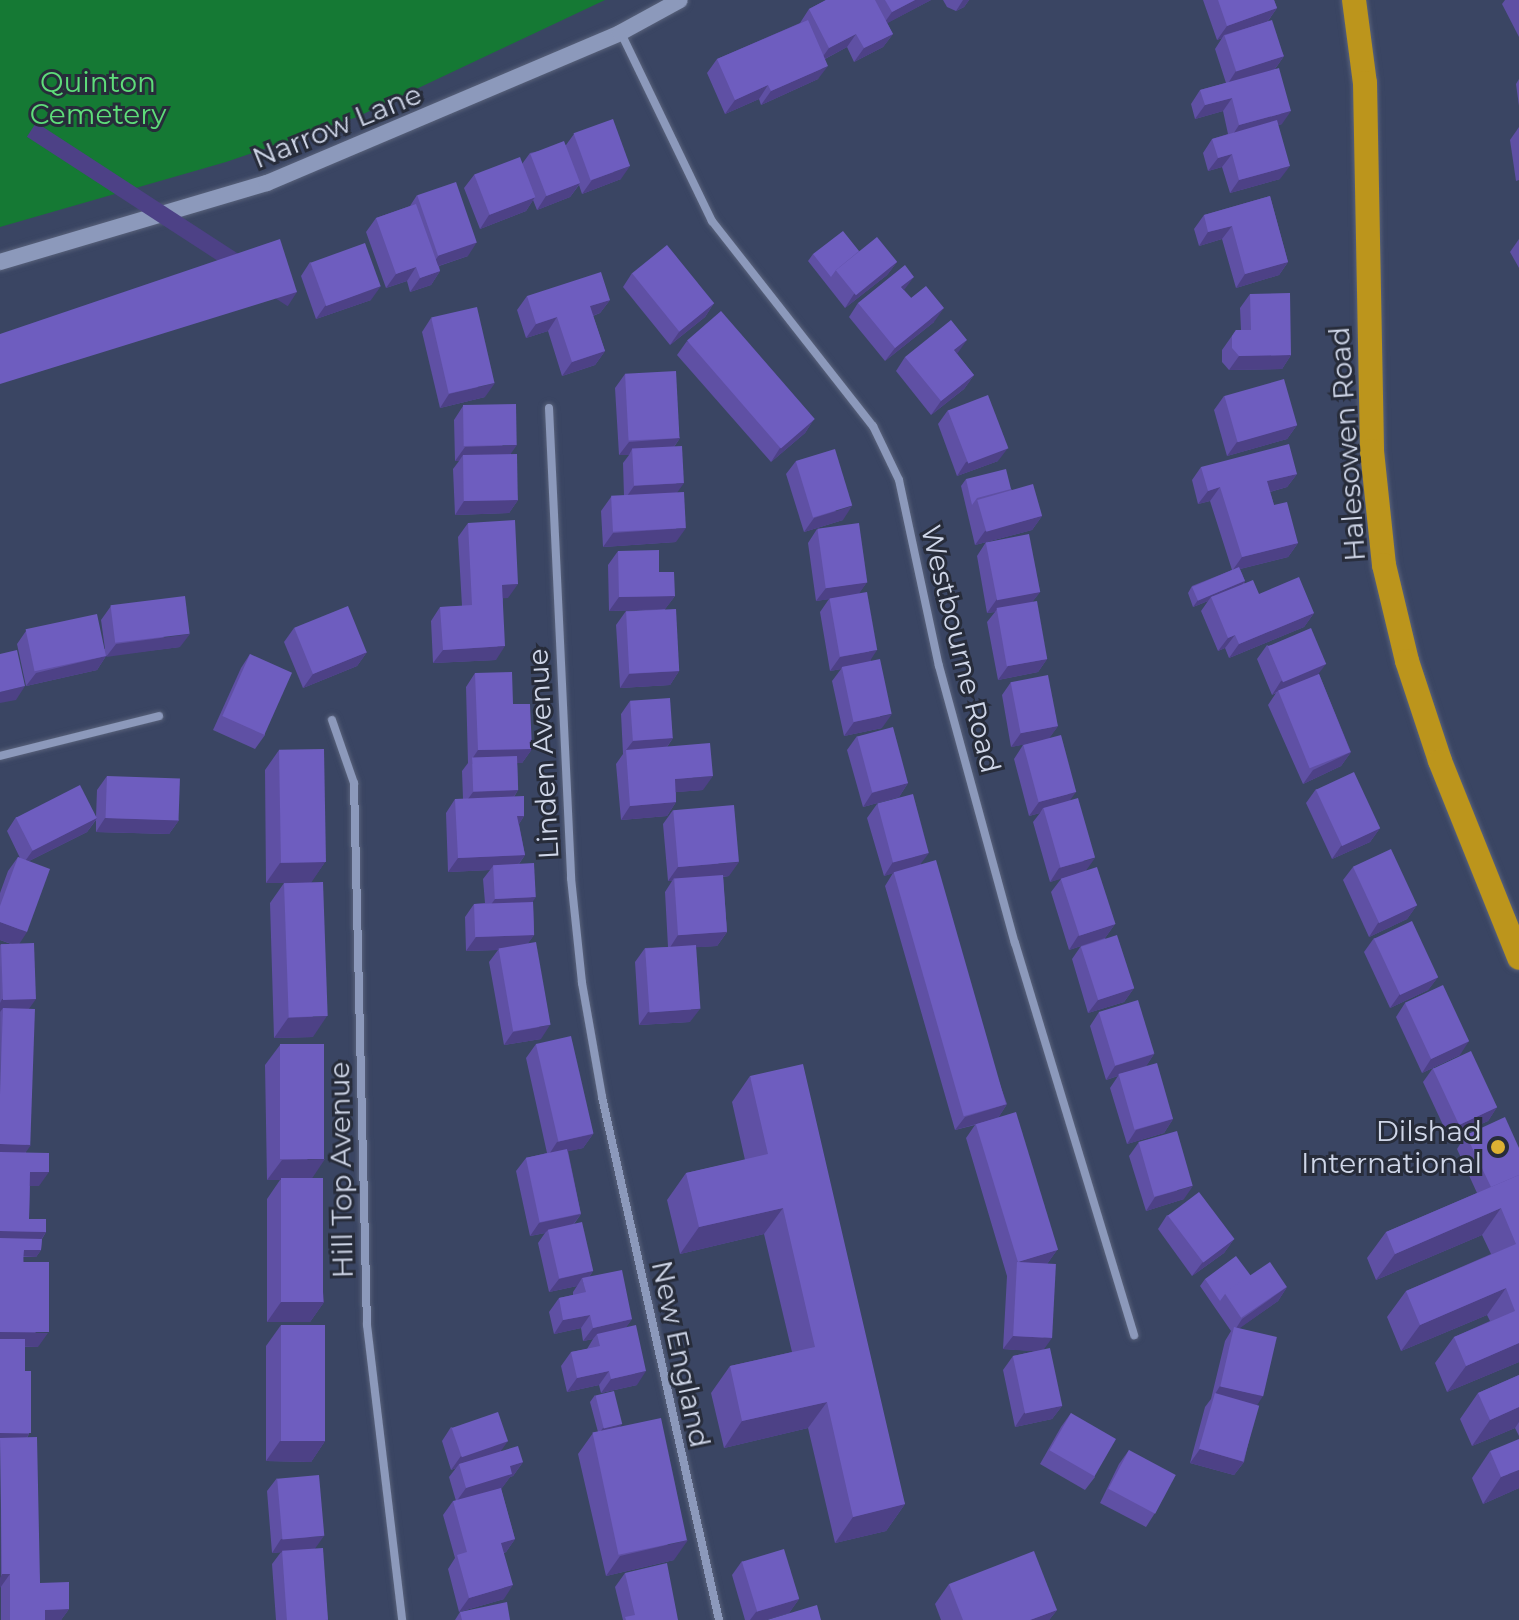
<!DOCTYPE html>
<style>
body{margin:0}
#map{position:relative;width:1519px;height:1620px;overflow:hidden;background:#3a4563;font-family:Montserrat,sans-serif}
div>[style]{position:absolute}
.green>*{inset:0;background:#157934}
.roads{filter:drop-shadow(0 0 2px #59627b) drop-shadow(0 0 2px #59627b)}
.street>*{height:8px;margin:-4px;padding:0 4px;transform-origin:4px;border-radius:4px;background:#8c99bb}
.secondary>*{height:16px;margin:-8px;padding:0 8px;transform-origin:8px;border-radius:8px;background:#8c99bb}
.highway>*{height:24px;margin:-12px;padding:0 12px;transform-origin:12px;border-radius:12px;background:#bc951c}
.wall>*{inset:0;background:#5f50a4}
.shaded-wall>*{inset:0;background:#4d4186;transform-origin:0 0}
.building>*{inset:0;background:#6e5dbf;transform-origin:0 0}
.dots>*{width:22px;height:22px;translate:-50% -50%;box-sizing:border-box;border:4px solid #272c3a;border-radius:50%}
span{translate:-50% -50%;white-space:nowrap;text-align:center;line-height:1.15;-webkit-text-stroke:6px #272c3a;paint-order:stroke}
.park-label{font-size:28px;color:#5edd7a}
.street-label{font-size:28px;color:#cfd6e8}
.poi-label{font-size:28px;color:#cfd6e8}
.right{translate:-100% -50%;text-align:right}
</style>
<div id="map">
<div class="green">
<div style="clip-path:polygon(0 0,605px 0,357px 117px,226px 162px,0 227px)"></div>
</div>
<div class="roads">
<div class="street">
<div style="left:621px;top:33px;width:209px;rotate:64.2deg"></div>
<div style="left:712px;top:221px;width:261px;rotate:51.9deg"></div>
<div style="left:873px;top:426px;width:60px;rotate:64.3deg"></div>
<div style="left:899px;top:480px;width:190px;rotate:77.9deg"></div>
<div style="left:939px;top:666px;width:287px;rotate:74.7deg"></div>
<div style="left:1015px;top:943px;width:410px;rotate:73.1deg"></div>
<div style="left:549px;top:408px;width:471px;rotate:87.3deg"></div>
<div style="left:571px;top:878px;width:106px;rotate:84deg"></div>
<div style="left:582px;top:983px;width:116px;rotate:80deg"></div>
<div style="left:602px;top:1097px;width:536px;rotate:77.39deg"></div>
<div style="left:332px;top:720px;width:67px;rotate:70.8deg"></div>
<div style="left:354px;top:783px;width:542px;rotate:88.63deg"></div>
<div style="left:367px;top:1325px;width:297px;rotate:83.2deg"></div>
<div style="left:0;top:756px;width:164px;rotate:-14.1deg"></div>
</div>
<div class="secondary">
<div style="left:0;top:262px;width:278px;rotate:-16.5deg"></div>
<div style="left:267px;top:183px;width:384px;rotate:-23deg"></div>
<div style="left:620px;top:33px;width:68px;rotate:-28.8deg"></div>
</div>
<div class="highway">
<div style="left:1354px;top:0;width:84px;rotate:82.5deg"></div>
<div style="left:1365px;top:83px;width:368px;rotate:88.9deg"></div>
<div style="left:1372px;top:451px;width:115px;rotate:84deg"></div>
<div style="left:1384px;top:565px;width:99px;rotate:76.5deg"></div>
<div style="left:1407px;top:661px;width:105px;rotate:71.7deg"></div>
<div style="left:1440px;top:761px;width:212px;rotate:68.1deg"></div>
</div>
</div>
<div class="wall">
<div style="clip-path:polygon(826px 0,931px 0,887px 23px,893px 34px,883px 47px,854px 62px,847px 47px,825px 59px,818px 79px,761px 105px,759px 99px,725px 114px,707px 73px,717px 59px,800px 23px,809px 9px)"></div>
<div style="clip-path:polygon(943px 0,969px 0,964px 7px,956px 11px,947px 7px)"></div>
<div style="clip-path:polygon(1203px 0,1274px 0,1277px 8px,1268px 21px,1284px 56px,1275px 69px,1282px 124px,1278px 125px,1280px 179px,1230px 193px,1222px 167px,1208px 171px,1203px 153px,1212px 139px,1228px 134px,1223px 111px,1195px 119px,1191px 104px,1200px 90px,1226px 83px,1215px 49px,1222px 38px,1217px 40px)"></div>
<div style="clip-path:polygon(1505px 0,1519px 0,1519px 37px,1502px 4px)"></div>
<div style="clip-path:polygon(1519px 79px,1519px 106px,1516px 84px)"></div>
<div style="clip-path:polygon(1519px 127px,1519px 180px,1516px 181px,1510px 140px)"></div>
<div style="clip-path:polygon(574px 134px,621px 179px,582px 194px,579px 185px,570px 197px,537px 210px,533px 200px,526px 211px,480px 229px,464px 188px,474px 175px,522px 164px,530px 153px,566px 145px)"></div>
<div style="clip-path:polygon(417px 195px,468px 256px,439px 266px,440px 271px,431px 285px,410px 292px,407px 281px,386px 288px,366px 232px,376px 218px,410px 206px)"></div>
<div style="clip-path:polygon(1270px 196px,1288px 262px,1279px 275px,1236px 288px,1222px 239px,1199px 246px,1194px 229px,1204px 215px)"></div>
<div style="clip-path:polygon(1519px 239px,1519px 268px,1510px 252px)"></div>
<div style="clip-path:polygon(859px 251px,897px 262px,887px 275px,845px 308px,808px 261px,813px 254px)"></div>
<div style="clip-path:polygon(310px 262px,371px 300px,316px 319px,301px 276px)"></div>
<div style="clip-path:polygon(632px 273px,714px 303px,705px 317px,670px 345px,623px 287px)"></div>
<div style="clip-path:polygon(904px 290px,934px 322px,885px 361px,849px 317px,858px 303px)"></div>
<div style="clip-path:polygon(1250px 294px,1291px 355px,1282px 369px,1229px 370px,1222px 362px,1222px 350px,1236px 330px,1241px 330px,1240px 308px)"></div>
<div style="clip-path:polygon(527px 296px,610px 300px,600px 313px,593px 316px,605px 351px,595px 365px,562px 376px,548px 331px,526px 338px,517px 310px)"></div>
<div style="clip-path:polygon(431px 318px,485px 397px,440px 408px,422px 332px)"></div>
<div style="clip-path:polygon(687px 341px,814px 419px,805px 433px,771px 462px,677px 355px)"></div>
<div style="clip-path:polygon(957px 354px,974px 375px,964px 389px,931px 415px,896px 371px,905px 357px)"></div>
<div style="clip-path:polygon(625px 374px,680px 438px,674px 447px,677px 493px,676px 542px,603px 547px,601px 511px,611px 497px,624px 496px,623px 463px,629px 455px,619px 455px,615px 388px)"></div>
<div style="clip-path:polygon(1224px 396px,1297px 425px,1287px 439px,1227px 456px,1214px 410px)"></div>
<div style="clip-path:polygon(463px 406px,511px 454px,518px 500px,509px 513px,455px 515px,453px 469px,459px 461px,455px 461px,454px 420px)"></div>
<div style="clip-path:polygon(948px 410px,998px 461px,957px 476px,938px 424px)"></div>
<div style="clip-path:polygon(796px 461px,843px 520px,804px 532px,786px 474px)"></div>
<div style="clip-path:polygon(1201px 467px,1297px 474px,1287px 487px,1270px 492px,1274px 505px,1298px 543px,1288px 557px,1240px 569px,1245px 581px,1244px 583px,1259px 594px,1314px 613px,1304px 627px,1229px 658px,1225px 648px,1218px 651px,1201px 611px,1208px 601px,1193px 607px,1188px 593px,1192px 586px,1232px 570px,1210px 501px,1198px 504px,1192px 480px)"></div>
<div style="clip-path:polygon(966px 479px,1011px 489px,1042px 516px,1032px 530px,975px 545px,961px 486px)"></div>
<div style="clip-path:polygon(468px 523px,508px 598px,503px 598px,496px 660px,433px 663px,431px 621px,440px 607px,462px 606px,458px 537px)"></div>
<div style="clip-path:polygon(817px 529px,867px 582px,859px 593px,882px 728px,844px 736px,832px 681px,841px 669px,830px 671px,820px 612px,829px 599px,816px 601px,808px 543px)"></div>
<div style="clip-path:polygon(986px 542px,1040px 592px,1032px 602px,1047px 659px,1038px 672px,998px 680px,987px 622px,995px 612px,987px 613px,977px 556px)"></div>
<div style="clip-path:polygon(618px 551px,659px 572px,675px 596px,665px 609px,679px 671px,670px 685px,620px 688px,616px 625px,626px 611px,665px 609px,609px 611px,608px 565px)"></div>
<div style="clip-path:polygon(111px 606px,180px 647px,106px 656px,97px 670px,26px 686px,17px 644px,26px 631px,105px 649px,101px 620px)"></div>
<div style="clip-path:polygon(294px 628px,367px 652px,357px 666px,303px 688px,284px 642px)"></div>
<div style="clip-path:polygon(1267px 645px,1319px 674px,1351px 752px,1341px 766px,1303px 784px,1268px 705px,1276px 693px,1272px 695px,1257px 659px)"></div>
<div style="clip-path:polygon(250px 654px,265px 735px,255px 749px,213px 730px,241px 668px)"></div>
<div style="clip-path:polygon(475px 673px,513px 704px,532px 749px,522px 763px,517px 763px,518px 790px,514px 797px,524px 816px,519px 824px,525px 855px,519px 864px,533px 902px,534px 935px,528px 943px,541px 1039px,504px 1045px,489px 962px,498px 950px,466px 951px,465px 917px,474px 904px,485px 903px,483px 879px,490px 870px,448px 872px,446px 813px,455px 799px,463px 799px,462px 771px,468px 763px,466px 687px)"></div>
<div style="clip-path:polygon(1011px 682px,1058px 726px,1049px 738px,1070px 801px,1086px 871px,1115px 924px,1105px 938px,1134px 988px,1124px 1002px,1088px 1013px,1072px 959px,1081px 946px,1069px 950px,1051px 892px,1061px 879px,1062px 878px,1050px 882px,1033px 822px,1040px 813px,1029px 816px,1014px 759px,1023px 745px,1035px 742px,1011px 747px,1002px 695px)"></div>
<div style="clip-path:polygon(630px 701px,673px 738px,667px 747px,703px 790px,676px 792px,676px 802px,667px 816px,621px 820px,616px 764px,623px 754px,621px 714px)"></div>
<div style="clip-path:polygon(857px 736px,908px 783px,899px 797px,863px 807px,847px 750px)"></div>
<div style="clip-path:polygon(279px 750px,325px 862px,311px 882px,313px 1037px,274px 1038px,270px 903px,284px 883px,291px 883px,266px 883px,265px 770px)"></div>
<div style="clip-path:polygon(107px 776px,179px 820px,169px 834px,96px 832px,96px 820px,87px 832px,29px 861px,19px 943px,29px 1009px,26px 1153px,39px 1186px,30px 1186px,29px 1219px,46px 1232px,42px 1239px,41px 1250px,36px 1257px,23px 1257px,38px 1347px,25px 1347px,25px 1371px,29px 1434px,27px 1438px,40px 1583px,69px 1609px,61px 1620px,1px 1620px,0 945px,1px 944px,11px 944px,0 940px,0 893px,8px 871px,18px 857px,20px 858px,7px 831px,16px 817px,96px 817px,97px 790px)"></div>
<div style="clip-path:polygon(1316px 789px,1380px 828px,1370px 842px,1332px 859px,1306px 803px)"></div>
<div style="clip-path:polygon(877px 804px,921px 865px,1007px 1104px,998px 1118px,1057px 1250px,1047px 1264px,1043px 1350px,1062px 1406px,1052px 1419px,1015px 1427px,1003px 1370px,1013px 1356px,1036px 1351px,1003px 1349px,1007px 1276px,966px 1138px,975px 1125px,955px 1130px,885px 886px,893px 873px,884px 876px,867px 818px)"></div>
<div style="clip-path:polygon(673px 810px,729px 876px,723px 877px,727px 932px,717px 946px,696px 947px,690px 1022px,639px 1025px,635px 962px,645px 948px,668px 947px,665px 892px,672px 881px,668px 881px,663px 824px)"></div>
<div style="clip-path:polygon(1353px 867px,1417px 905px,1407px 919px,1369px 937px,1343px 880px)"></div>
<div style="clip-path:polygon(1374px 938px,1438px 977px,1428px 990px,1390px 1008px,1364px 952px)"></div>
<div style="clip-path:polygon(1405px 1003px,1460px 1055px,1422px 1073px,1396px 1017px)"></div>
<div style="clip-path:polygon(1099px 1012px,1154px 1054px,1146px 1066px,1173px 1119px,1164px 1133px,1127px 1144px,1110px 1088px,1118px 1076px,1106px 1080px,1090px 1026px)"></div>
<div style="clip-path:polygon(536px 1044px,593px 1134px,583px 1148px,568px 1151px,581px 1214px,574px 1224px,593px 1271px,589px 1277px,632px 1319px,626px 1327px,637px 1385px,601px 1393px,599px 1385px,567px 1392px,561px 1366px,571px 1352px,587px 1349px,593px 1339px,583px 1341px,581px 1328px,554px 1334px,549px 1312px,559px 1298px,573px 1295px,573px 1292px,577px 1286px,549px 1292px,538px 1243px,545px 1233px,530px 1236px,516px 1171px,526px 1158px,547px 1153px,526px 1058px)"></div>
<div style="clip-path:polygon(280px 1045px,312px 1178px,324px 1302px,310px 1322px,267px 1322px,267px 1199px,280px 1180px,267px 1180px,265px 1065px)"></div>
<div style="clip-path:polygon(1433px 1068px,1497px 1107px,1488px 1121px,1449px 1138px,1423px 1082px)"></div>
<div style="clip-path:polygon(750px 1076px,905px 1504px,886px 1531px,835px 1543px,808px 1428px,724px 1448px,711px 1393px,730px 1366px,792px 1352px,764px 1234px,680px 1254px,667px 1200px,686px 1173px,745px 1160px,732px 1102px)"></div>
<div style="clip-path:polygon(1466px 1135px,1519px 1148px,1519px 1362px,1447px 1392px,1435px 1363px,1454px 1337px,1490px 1321px,1487px 1315px,1401px 1351px,1387px 1317px,1406px 1291px,1491px 1254px,1482px 1235px,1376px 1280px,1367px 1258px,1386px 1232px,1477px 1193px,1457px 1149px)"></div>
<div style="clip-path:polygon(1139px 1142px,1184px 1199px,1146px 1211px,1129px 1156px)"></div>
<div style="clip-path:polygon(1167px 1215px,1234px 1239px,1224px 1253px,1192px 1276px,1158px 1229px)"></div>
<div style="clip-path:polygon(1251px 1276px,1287px 1287px,1278px 1301px,1239px 1328px,1257px 1405px,1244px 1462px,1234px 1475px,1190px 1463px,1205px 1407px,1211px 1399px,1225px 1341px,1231px 1331px,1200px 1286px,1205px 1279px)"></div>
<div style="clip-path:polygon(281px 1325px,325px 1441px,311px 1462px,266px 1461px,266px 1346px)"></div>
<div style="clip-path:polygon(1519px 1375px,1519px 1436px,1515px 1428px,1472px 1446px,1460px 1419px,1478px 1393px)"></div>
<div style="clip-path:polygon(595px 1395px,619px 1428px,674px 1560px,606px 1576px,578px 1454px,593px 1433px,598px 1432px,590px 1402px)"></div>
<div style="clip-path:polygon(1071px 1413px,1095px 1477px,1085px 1490px,1040px 1464px,1061px 1427px)"></div>
<div style="clip-path:polygon(451px 1427px,523px 1462px,513px 1476px,510px 1477px,501px 1489px,515px 1539px,506px 1552px,504px 1553px,504px 1599px,459px 1612px,448px 1569px,455px 1558px,443px 1515px,453px 1501px,456px 1501px,449px 1477px,456px 1468px,451px 1470px,442px 1441px)"></div>
<div style="clip-path:polygon(1129px 1450px,1155px 1513px,1146px 1527px,1100px 1503px,1119px 1464px)"></div>
<div style="clip-path:polygon(1490px 1451px,1519px 1488px,1483px 1504px,1472px 1478px)"></div>
<div style="clip-path:polygon(277px 1478px,315px 1549px,328px 1620px,276px 1620px,272px 1564px,281px 1552px,272px 1553px,267px 1491px)"></div>
<div style="clip-path:polygon(742px 1561px,799px 1599px,789px 1613px,765px 1620px,745px 1620px,732px 1575px)"></div>
<div style="clip-path:polygon(625px 1573px,678px 1620px,623px 1620px,615px 1587px)"></div>
<div style="clip-path:polygon(949px 1584px,1057px 1610px,1049px 1620px,941px 1620px,935px 1604px)"></div>
<div style="clip-path:polygon(460px 1612px,510px 1620px,455px 1620px)"></div>
</div>
<div class="shaded-wall">
<div style="clip-path:polygon(915px 0,931px 0,882px 26px,892px 12px)"></div>
<div style="clip-path:polygon(963px 0,969px 0,964px 7px,956px 11px)"></div>
<div style="clip-path:polygon(1277px 8px,1267px 22px,1224px 35px,1222px 38px,1217px 40px,1227px 26px)"></div>
<div style="clip-path:polygon(856px 34px,847px 47px,819px 62px,829px 48px)"></div>
<div style="clip-path:polygon(893px 34px,883px 47px,854px 62px,864px 48px)"></div>
<div style="clip-path:polygon(1284px 56px,1274px 70px,1227px 85px,1236px 71px)"></div>
<div style="clip-path:polygon(828px 66px,818px 79px,761px 105px,771px 91px)"></div>
<div style="clip-path:polygon(768px 85px,759px 99px,725px 114px,735px 100px)"></div>
<div style="clip-path:polygon(1232px 98px,1223px 111px,1195px 119px,1205px 105px)"></div>
<div style="clip-path:polygon(1291px 111px,1282px 124px,1230px 139px,1239px 125px)"></div>
<div style="clip-path:polygon(1232px 154px,1222px 167px,1208px 171px,1218px 158px)"></div>
<div style="clip-path:polygon(630px 166px,621px 179px,582px 194px,592px 180px)"></div>
<div style="clip-path:polygon(1290px 166px,1280px 179px,1230px 193px,1239px 180px)"></div>
<div style="clip-path:polygon(580px 183px,570px 197px,537px 210px,546px 196px)"></div>
<div style="clip-path:polygon(535px 197px,526px 211px,480px 229px,489px 215px)"></div>
<div style="clip-path:polygon(1232px 226px,1222px 239px,1199px 246px,1208px 232px)"></div>
<div style="clip-path:polygon(477px 242px,468px 256px,429px 269px,439px 255px)"></div>
<div style="clip-path:polygon(897px 262px,887px 275px,845px 308px,854px 294px)"></div>
<div style="clip-path:polygon(1288px 262px,1279px 275px,1236px 288px,1245px 274px)"></div>
<div style="clip-path:polygon(416px 267px,407px 281px,386px 288px,396px 274px)"></div>
<div style="clip-path:polygon(440px 271px,431px 285px,410px 292px,420px 278px)"></div>
<div style="clip-path:polygon(914px 277px,904px 290px,901px 287px)"></div>
<div style="clip-path:polygon(381px 286px,371px 300px,316px 319px,325px 306px)"></div>
<div style="left:297px;top:292px;width:17px;height:311px;rotate:123deg"></div>
<div style="clip-path:polygon(610px 300px,600px 313px,580px 320px,590px 306px)"></div>
<div style="clip-path:polygon(714px 303px,705px 317px,670px 345px,679px 332px)"></div>
<div style="clip-path:polygon(944px 308px,934px 322px,885px 361px,895px 348px)"></div>
<div style="clip-path:polygon(557px 317px,548px 331px,526px 338px,536px 324px)"></div>
<div style="clip-path:polygon(967px 340px,957px 354px,954px 350px)"></div>
<div style="clip-path:polygon(605px 351px,595px 365px,562px 376px,572px 362px)"></div>
<div style="clip-path:polygon(1291px 355px,1282px 369px,1229px 370px,1239px 356px)"></div>
<div style="clip-path:polygon(974px 375px,964px 389px,931px 415px,941px 401px)"></div>
<div style="clip-path:polygon(495px 383px,485px 397px,440px 408px,449px 394px)"></div>
<div style="clip-path:polygon(814px 419px,805px 433px,771px 462px,780px 448px)"></div>
<div style="clip-path:polygon(1297px 425px,1287px 439px,1227px 456px,1237px 442px)"></div>
<div style="clip-path:polygon(680px 438px,670px 452px,632px 449px,629px 455px,619px 455px,629px 442px)"></div>
<div style="clip-path:polygon(517px 445px,507px 459px,463px 455px,459px 461px,455px 461px,465px 447px)"></div>
<div style="clip-path:polygon(1008px 448px,998px 461px,957px 476px,966px 462px)"></div>
<div style="clip-path:polygon(1297px 474px,1287px 487px,1258px 495px,1267px 481px)"></div>
<div style="clip-path:polygon(684px 483px,674px 497px,625px 499px,634px 486px)"></div>
<div style="clip-path:polygon(1220px 487px,1210px 501px,1198px 504px,1208px 491px)"></div>
<div style="clip-path:polygon(518px 500px,509px 513px,455px 515px,464px 501px)"></div>
<div style="clip-path:polygon(852px 506px,843px 520px,804px 532px,814px 518px)"></div>
<div style="clip-path:polygon(1042px 516px,1032px 530px,975px 545px,985px 531px)"></div>
<div style="clip-path:polygon(686px 528px,676px 542px,603px 547px,613px 533px)"></div>
<div style="clip-path:polygon(1298px 543px,1288px 557px,1232px 571px,1242px 557px)"></div>
<div style="clip-path:polygon(1245px 581px,1240px 588px,1211px 597px,1208px 601px,1193px 607px,1198px 600px)"></div>
<div style="clip-path:polygon(867px 582px,858px 595px,816px 601px,826px 588px)"></div>
<div style="clip-path:polygon(518px 584px,508px 598px,492px 599px,502px 585px)"></div>
<div style="clip-path:polygon(1040px 592px,1030px 605px,997px 609px,995px 612px,987px 613px,997px 599px)"></div>
<div style="clip-path:polygon(675px 596px,665px 609px,609px 611px,619px 597px)"></div>
<div style="clip-path:polygon(1314px 613px,1304px 627px,1229px 658px,1239px 644px)"></div>
<div style="clip-path:polygon(190px 634px,180px 647px,106px 657px,116px 644px)"></div>
<div style="clip-path:polygon(1235px 635px,1225px 648px,1218px 651px,1228px 638px)"></div>
<div style="clip-path:polygon(505px 646px,496px 660px,433px 663px,443px 650px)"></div>
<div style="clip-path:polygon(877px 650px,868px 664px,842px 667px,841px 669px,830px 671px,840px 657px)"></div>
<div style="clip-path:polygon(367px 652px,357px 666px,303px 688px,313px 674px)"></div>
<div style="clip-path:polygon(106px 656px,97px 670px,26px 686px,36px 673px)"></div>
<div style="clip-path:polygon(1047px 659px,1038px 672px,998px 680px,1008px 666px)"></div>
<div style="clip-path:polygon(1326px 664px,1316px 677px,1278px 691px,1272px 695px,1281px 681px)"></div>
<div style="clip-path:polygon(679px 671px,670px 685px,620px 688px,629px 674px)"></div>
<div style="clip-path:polygon(25px 686px,16px 700px,0 703px,0 692px)"></div>
<div style="clip-path:polygon(892px 714px,882px 728px,844px 736px,854px 722px)"></div>
<div style="clip-path:polygon(1058px 726px,1048px 740px,1011px 747px,1021px 733px)"></div>
<div style="clip-path:polygon(673px 738px,663px 752px,626px 750px,623px 754px,633px 741px)"></div>
<div style="clip-path:polygon(532px 749px,522px 763px,472px 764px,472px 759px,478px 750px)"></div>
<div style="clip-path:polygon(1351px 752px,1341px 766px,1303px 784px,1313px 770px)"></div>
<div style="clip-path:polygon(713px 776px,703px 790px,665px 793px,675px 779px)"></div>
<div style="clip-path:polygon(908px 783px,899px 797px,863px 807px,872px 793px)"></div>
<div style="clip-path:polygon(518px 790px,509px 804px,463px 806px,473px 792px)"></div>
<div style="clip-path:polygon(1076px 792px,1066px 806px,1043px 808px,1040px 813px,1029px 816px,1039px 802px)"></div>
<div style="clip-path:polygon(676px 802px,667px 816px,621px 820px,630px 806px)"></div>
<div style="clip-path:polygon(517px 816px,524px 816px,515px 830px)"></div>
<div style="clip-path:polygon(97px 818px,87px 832px,23px 864px,33px 850px)"></div>
<div style="clip-path:polygon(105px 818px,179px 820px,169px 834px,96px 832px)"></div>
<div style="clip-path:polygon(1380px 828px,1370px 842px,1332px 859px,1341px 846px)"></div>
<div style="clip-path:polygon(929px 853px,919px 866px,884px 876px,893px 862px)"></div>
<div style="clip-path:polygon(525px 855px,515px 869px,493px 866px,490px 870px,448px 872px,458px 858px)"></div>
<div style="clip-path:polygon(1095px 858px,1085px 872px,1050px 882px,1059px 868px)"></div>
<div style="clip-path:polygon(325px 862px,311px 883px,266px 883px,280px 863px)"></div>
<div style="clip-path:polygon(739px 862px,729px 876px,675px 881px,674px 878px,672px 881px,668px 881px,678px 867px)"></div>
<div style="clip-path:polygon(536px 897px,526px 911px,485px 913px,495px 899px)"></div>
<div style="clip-path:polygon(1417px 905px,1407px 919px,1369px 937px,1378px 923px)"></div>
<div style="clip-path:polygon(0 922px,27px 932px,18px 946px,0 940px)"></div>
<div style="clip-path:polygon(1115px 924px,1105px 938px,1069px 950px,1078px 936px)"></div>
<div style="clip-path:polygon(727px 932px,717px 946px,669px 949px,678px 935px)"></div>
<div style="clip-path:polygon(534px 935px,524px 949px,466px 951px,476px 937px)"></div>
<div style="clip-path:polygon(1438px 977px,1428px 990px,1390px 1008px,1400px 994px)"></div>
<div style="clip-path:polygon(1134px 988px,1124px 1002px,1088px 1013px,1098px 1000px)"></div>
<div style="clip-path:polygon(2px 999px,36px 999px,26px 1013px,3px 1008px,0 1012px,0 1003px)"></div>
<div style="clip-path:polygon(700px 1009px,690px 1022px,639px 1025px,648px 1012px)"></div>
<div style="clip-path:polygon(327px 1016px,313px 1037px,274px 1038px,288px 1018px)"></div>
<div style="clip-path:polygon(550px 1025px,541px 1039px,504px 1045px,513px 1032px)"></div>
<div style="clip-path:polygon(1469px 1041px,1460px 1055px,1422px 1073px,1431px 1059px)"></div>
<div style="clip-path:polygon(1154px 1054px,1145px 1068px,1119px 1074px,1118px 1076px,1106px 1080px,1115px 1066px)"></div>
<div style="clip-path:polygon(1007px 1104px,998px 1118px,955px 1130px,965px 1117px)"></div>
<div style="clip-path:polygon(1497px 1107px,1488px 1121px,1449px 1138px,1459px 1125px)"></div>
<div style="clip-path:polygon(1173px 1119px,1164px 1133px,1127px 1144px,1136px 1130px)"></div>
<div style="clip-path:polygon(593px 1134px,583px 1148px,548px 1156px,557px 1142px)"></div>
<div style="clip-path:polygon(0 1144px,31px 1145px,21px 1159px,0 1158px)"></div>
<div style="clip-path:polygon(325px 1159px,311px 1180px,267px 1180px,282px 1160px)"></div>
<div style="clip-path:polygon(30px 1172px,49px 1172px,39px 1186px,20px 1186px)"></div>
<div style="clip-path:polygon(1193px 1186px,1184px 1199px,1146px 1211px,1155px 1197px)"></div>
<div style="clip-path:polygon(783px 1208px,764px 1234px,680px 1254px,699px 1227px)"></div>
<div style="clip-path:polygon(1501px 1208px,1482px 1235px,1376px 1280px,1395px 1254px)"></div>
<div style="clip-path:polygon(581px 1214px,571px 1227px,548px 1230px,545px 1233px,530px 1236px,539px 1223px)"></div>
<div style="clip-path:polygon(0 1231px,46px 1232px,37px 1246px,0 1245px)"></div>
<div style="clip-path:polygon(1234px 1239px,1224px 1253px,1192px 1276px,1202px 1263px)"></div>
<div style="clip-path:polygon(24px 1250px,41px 1250px,36px 1257px,19px 1256px)"></div>
<div style="clip-path:polygon(1057px 1250px,1047px 1264px,1017px 1262px)"></div>
<div style="clip-path:polygon(593px 1271px,584px 1284px,582px 1278px,577px 1286px,549px 1292px,559px 1279px)"></div>
<div style="clip-path:polygon(1287px 1287px,1278px 1301px,1233px 1333px,1242px 1319px)"></div>
<div style="clip-path:polygon(1506px 1288px,1487px 1315px,1401px 1351px,1420px 1325px)"></div>
<div style="clip-path:polygon(281px 1302px,324px 1302px,310px 1322px,267px 1322px)"></div>
<div style="clip-path:polygon(590px 1315px,581px 1328px,554px 1334px,563px 1320px)"></div>
<div style="clip-path:polygon(632px 1319px,622px 1333px,597px 1334px,593px 1339px,583px 1341px,593px 1328px)"></div>
<div style="clip-path:polygon(0 1332px,48px 1333px,38px 1347px,0 1346px)"></div>
<div style="clip-path:polygon(1013px 1336px,1052px 1338px,1042px 1352px,1003px 1349px)"></div>
<div style="clip-path:polygon(1519px 1343px,1519px 1362px,1447px 1392px,1466px 1366px)"></div>
<div style="clip-path:polygon(609px 1371px,599px 1385px,567px 1392px,577px 1378px)"></div>
<div style="clip-path:polygon(646px 1371px,637px 1385px,601px 1393px,611px 1379px)"></div>
<div style="clip-path:polygon(1220px 1386px,1263px 1396px,1254px 1410px,1215px 1394px)"></div>
<div style="clip-path:polygon(827px 1402px,808px 1428px,724px 1448px,742px 1421px)"></div>
<div style="clip-path:polygon(1062px 1406px,1052px 1419px,1015px 1427px,1024px 1413px)"></div>
<div style="clip-path:polygon(1519px 1407px,1519px 1422px,1515px 1428px,1472px 1446px,1490px 1420px)"></div>
<div style="clip-path:polygon(622px 1424px,617px 1431px,598px 1435px,603px 1428px)"></div>
<div style="clip-path:polygon(0 1433px,29px 1434px,20px 1448px,0 1447px)"></div>
<div style="clip-path:polygon(280px 1441px,325px 1441px,311px 1462px,266px 1461px)"></div>
<div style="clip-path:polygon(508px 1441px,498px 1455px,459px 1464px,456px 1468px,451px 1470px,461px 1456px)"></div>
<div style="clip-path:polygon(1200px 1449px,1244px 1462px,1234px 1475px,1190px 1463px)"></div>
<div style="clip-path:polygon(523px 1462px,513px 1476px,510px 1477px,502px 1488px,456px 1502px,466px 1488px,510px 1466px)"></div>
<div style="clip-path:polygon(1519px 1470px,1519px 1488px,1483px 1504px,1501px 1477px)"></div>
<div style="clip-path:polygon(905px 1504px,886px 1531px,835px 1543px,853px 1517px)"></div>
<div style="clip-path:polygon(324px 1536px,314px 1550px,272px 1553px,281px 1539px)"></div>
<div style="clip-path:polygon(515px 1539px,506px 1552px,491px 1556px,501px 1543px)"></div>
<div style="clip-path:polygon(688px 1540px,674px 1560px,606px 1576px,620px 1556px)"></div>
<div style="clip-path:polygon(2px 1574px,10px 1574px,0 1588px,0 1578px)"></div>
<div style="clip-path:polygon(513px 1585px,504px 1599px,459px 1612px,469px 1598px)"></div>
<div style="clip-path:polygon(799px 1599px,789px 1613px,765px 1620px,750px 1620px,756px 1612px)"></div>
<div style="clip-path:polygon(69px 1609px,61px 1620px,38px 1620px,45px 1610px)"></div>
<div style="clip-path:polygon(1057px 1610px,1049px 1620px,1030px 1620px)"></div>
</div>
<div class="building">
<div style="clip-path:polygon(826px 0,875px 0,893px 34px,864px 48px,856px 34px,829px 48px,809px 9px)"></div>
<div style="clip-path:polygon(885px 0,915px 0,892px 12px)"></div>
<div style="clip-path:polygon(1218px 0,1274px 0,1277px 8px,1227px 26px)"></div>
<div style="clip-path:polygon(808px 20px,828px 66px,771px 91px,768px 85px,735px 100px,717px 59px)"></div>
<div style="left:1272px;top:20px;width:38px;height:50px;rotate:72deg"></div>
<div style="clip-path:polygon(1279px 68px,1291px 111px,1239px 125px,1232px 98px,1205px 105px,1200px 90px)"></div>
<div style="left:613px;top:119px;width:50px;height:42px;rotate:70deg"></div>
<div style="clip-path:polygon(1277px 120px,1290px 166px,1239px 180px,1232px 154px,1218px 158px,1212px 139px)"></div>
<div style="left:564px;top:141px;width:45px;height:36px;rotate:69deg"></div>
<div style="left:520px;top:157px;width:43px;height:49px;rotate:69deg"></div>
<div style="left:456px;top:182px;width:64px;height:41px;rotate:71deg"></div>
<div style="clip-path:polygon(1270px 196px,1288px 262px,1245px 274px,1232px 226px,1208px 232px,1204px 215px)"></div>
<div style="clip-path:polygon(416px 204px,440px 271px,420px 278px,416px 267px,396px 274px,376px 218px)"></div>
<div style="clip-path:polygon(843px 231px,859px 251px,836px 270px,831px 277px,813px 254px)"></div>
<div style="left:877px;top:237px;width:32px;height:53px;rotate:51deg"></div>
<div style="clip-path:polygon(280px 239px,297px 292px,0 384px,0 334px)"></div>
<div style="left:365px;top:243px;width:46px;height:58px;rotate:70deg"></div>
<div style="left:667px;top:245px;width:75px;height:45px;rotate:51deg"></div>
<div style="clip-path:polygon(905px 265px,914px 277px,901px 287px,911px 298px,926px 286px,944px 308px,895px 348px,858px 303px)"></div>
<div style="clip-path:polygon(601px 272px,610px 300px,590px 306px,605px 351px,572px 362px,557px 317px,536px 324px,527px 296px)"></div>
<div style="clip-path:polygon(1290px 293px,1291px 355px,1239px 356px,1232px 348px,1232px 336px,1236px 330px,1251px 330px,1250px 294px)"></div>
<div style="left:477px;top:307px;width:78px;height:47px;rotate:77deg"></div>
<div style="left:721px;top:311px;width:143px;height:45px;rotate:49deg"></div>
<div style="clip-path:polygon(951px 320px,967px 340px,954px 350px,974px 375px,941px 401px,905px 357px)"></div>
<div style="left:676px;top:371px;width:67px;height:51px;rotate:87deg"></div>
<div style="left:1284px;top:379px;width:48px;height:62px;rotate:74deg"></div>
<div style="left:988px;top:395px;width:57px;height:43px;rotate:69deg"></div>
<div style="left:516px;top:404px;width:41px;height:53px;rotate:89deg"></div>
<div style="clip-path:polygon(1289px 444px,1297px 474px,1267px 481px,1274px 505px,1287px 502px,1298px 543px,1242px 557px,1220px 487px,1208px 491px,1201px 467px)"></div>
<div style="left:682px;top:446px;width:37px;height:50px;rotate:87deg"></div>
<div style="left:835px;top:449px;width:59px;height:41px;rotate:73deg"></div>
<div style="left:517px;top:454px;width:46px;height:54px;rotate:89deg"></div>
<div style="clip-path:polygon(1006px 469px,1011px 489px,977px 498px,972px 505px,966px 479px)"></div>
<div style="left:1033px;top:484px;width:33px;height:58px;rotate:74deg"></div>
<div style="left:684px;top:492px;width:36px;height:73px;rotate:87deg"></div>
<div style="clip-path:polygon(515px 520px,518px 584px,502px 585px,505px 646px,443px 650px,440px 607px,472px 605px,468px 523px)"></div>
<div style="left:859px;top:523px;width:60px;height:42px;rotate:82deg"></div>
<div style="left:1029px;top:534px;width:59px;height:44px;rotate:79deg"></div>
<div style="clip-path:polygon(659px 550px,659px 572px,674px 572px,675px 596px,619px 597px,618px 551px)"></div>
<div style="left:1239px;top:567px;width:15px;height:51px;rotate:67deg"></div>
<div style="clip-path:polygon(1299px 577px,1314px 613px,1239px 644px,1235px 635px,1228px 638px,1211px 597px,1253px 580px,1259px 594px)"></div>
<div style="left:867px;top:592px;width:59px;height:38px;rotate:80deg"></div>
<div style="left:185px;top:596px;width:38px;height:75px;rotate:83deg"></div>
<div style="left:1037px;top:601px;width:59px;height:41px;rotate:80deg"></div>
<div style="left:348px;top:606px;width:50px;height:58px;rotate:68deg"></div>
<div style="left:676px;top:609px;width:62px;height:50px;rotate:87deg"></div>
<div style="left:97px;top:614px;width:43px;height:73px;rotate:78deg"></div>
<div style="left:1311px;top:628px;width:39px;height:47px;rotate:67deg"></div>
<div style="clip-path:polygon(17px 650px,25px 686px,0 692px,0 654px)"></div>
<div style="left:250px;top:654px;width:46px;height:68px;rotate:24deg"></div>
<div style="left:880px;top:659px;width:56px;height:39px;rotate:78deg"></div>
<div style="clip-path:polygon(512px 672px,513px 704px,530px 704px,532px 749px,478px 750px,475px 673px)"></div>
<div style="left:1319px;top:674px;width:84px;height:44px;rotate:68deg"></div>
<div style="left:1048px;top:675px;width:52px;height:38px;rotate:79deg"></div>
<div style="left:670px;top:698px;width:40px;height:40px;rotate:86deg"></div>
<div style="left:893px;top:727px;width:58px;height:37px;rotate:75deg"></div>
<div style="left:1061px;top:735px;width:59px;height:39px;rotate:75deg"></div>
<div style="clip-path:polygon(710px 743px,713px 776px,675px 779px,676px 802px,630px 806px,626px 750px)"></div>
<div style="left:324px;top:749px;width:113px;height:45px;rotate:89deg"></div>
<div style="left:517px;top:756px;width:34px;height:45px;rotate:88deg"></div>
<div style="left:1354px;top:772px;width:62px;height:42px;rotate:65deg"></div>
<div style="left:107px;top:776px;width:73px;height:42px;rotate:2deg"></div>
<div style="left:80px;top:785px;width:37px;height:72px;rotate:63deg"></div>
<div style="left:913px;top:794px;width:61px;height:37px;rotate:75deg"></div>
<div style="clip-path:polygon(524px 796px,524px 816px,517px 816px,525px 855px,458px 858px,455px 799px)"></div>
<div style="left:1078px;top:798px;width:62px;height:36px;rotate:74deg"></div>
<div style="left:734px;top:805px;width:57px;height:61px;rotate:85deg"></div>
<div style="left:1391px;top:849px;width:62px;height:42px;rotate:65deg"></div>
<div style="clip-path:polygon(18px 857px,50px 869px,27px 932px,0 922px,0 906px)"></div>
<div style="left:936px;top:860px;width:254px;height:44px;rotate:74deg"></div>
<div style="left:534px;top:863px;width:34px;height:41px;rotate:87deg"></div>
<div style="left:1097px;top:867px;width:60px;height:38px;rotate:72deg"></div>
<div style="left:723px;top:875px;width:57px;height:49px;rotate:86deg"></div>
<div style="left:323px;top:882px;width:134px;height:39px;rotate:88deg"></div>
<div style="left:533px;top:902px;width:33px;height:59px;rotate:88deg"></div>
<div style="left:1412px;top:921px;width:62px;height:42px;rotate:65deg"></div>
<div style="left:1117px;top:935px;width:56px;height:38px;rotate:72deg"></div>
<div style="left:536px;top:942px;width:84px;height:38px;rotate:80deg"></div>
<div style="left:34px;top:943px;width:56px;height:33px;rotate:88deg"></div>
<div style="left:696px;top:945px;width:64px;height:51px;rotate:86deg"></div>
<div style="left:1443px;top:985px;width:62px;height:42px;rotate:65deg"></div>
<div style="left:1138px;top:1000px;width:56px;height:41px;rotate:73deg"></div>
<div style="left:3px;top:1008px;width:32px;height:136px;rotate:2deg"></div>
<div style="left:571px;top:1036px;width:100px;height:36px;rotate:77deg"></div>
<div style="left:324px;top:1044px;width:115px;height:44px;rotate:90deg"></div>
<div style="left:1471px;top:1051px;width:62px;height:42px;rotate:65deg"></div>
<div style="left:1157px;top:1063px;width:58px;height:40px;rotate:74deg"></div>
<div style="clip-path:polygon(803px 1064px,905px 1504px,853px 1517px,827px 1402px,742px 1421px,730px 1366px,815px 1347px,783px 1208px,699px 1227px,686px 1173px,768px 1154px,750px 1076px)"></div>
<div style="left:1016px;top:1112px;width:144px;height:42px;rotate:73deg"></div>
<div style="clip-path:polygon(1505px 1117px,1519px 1148px,1519px 1175px,1491px 1187px,1466px 1135px)"></div>
<div style="left:1177px;top:1131px;width:57px;height:40px;rotate:74deg"></div>
<div style="left:567px;top:1149px;width:66px;height:42px;rotate:78deg"></div>
<div style="clip-path:polygon(0 1152px,49px 1153px,49px 1172px,30px 1172px,29px 1219px,46px 1219px,46px 1232px,0 1231px)"></div>
<div style="clip-path:polygon(1519px 1175px,1519px 1343px,1466px 1366px,1454px 1337px,1515px 1311px,1506px 1288px,1420px 1325px,1406px 1291px,1516px 1244px,1501px 1208px,1395px 1254px,1386px 1232px)"></div>
<div style="left:323px;top:1178px;width:124px;height:42px;rotate:90deg"></div>
<div style="left:1199px;top:1192px;width:59px;height:39px;rotate:53deg"></div>
<div style="left:582px;top:1222px;width:50px;height:35px;rotate:77deg"></div>
<div style="clip-path:polygon(0 1238px,42px 1239px,41px 1250px,24px 1250px,23px 1262px,0 1262px)"></div>
<div style="clip-path:polygon(1236px 1256px,1251px 1276px,1225px 1294px,1220px 1301px,1205px 1279px)"></div>
<div style="left:0;top:1262px;width:49px;height:70px"></div>
<div style="left:1017px;top:1262px;width:39px;height:74px;rotate:3deg"></div>
<div style="left:1270px;top:1262px;width:30px;height:55px;rotate:56deg"></div>
<div style="clip-path:polygon(622px 1270px,632px 1319px,593px 1328px,590px 1315px,563px 1320px,559px 1298px,586px 1292px,582px 1278px)"></div>
<div style="left:281px;top:1325px;width:44px;height:116px"></div>
<div style="clip-path:polygon(636px 1325px,646px 1371px,611px 1379px,609px 1371px,577px 1378px,571px 1352px,600px 1346px,597px 1334px)"></div>
<div style="left:1234px;top:1327px;width:44px;height:61px;rotate:13deg"></div>
<div style="left:0;top:1339px;width:25px;height:32px"></div>
<div style="left:1050px;top:1348px;width:59px;height:38px;rotate:78deg"></div>
<div style="left:0;top:1371px;width:31px;height:62px"></div>
<div style="clip-path:polygon(1519px 1375px,1519px 1407px,1490px 1420px,1478px 1393px)"></div>
<div style="left:614px;top:1391px;width:34px;height:19px;rotate:76deg"></div>
<div style="left:1215px;top:1393px;width:46px;height:58px;rotate:16deg"></div>
<div style="left:498px;top:1412px;width:31px;height:49px;rotate:71deg"></div>
<div style="left:1071px;top:1413px;width:52px;height:43px;rotate:30deg"></div>
<div style="left:661px;top:1418px;width:125px;height:70px;rotate:78deg"></div>
<div style="clip-path:polygon(37px 1437px,40px 1583px,69px 1582px,69px 1609px,45px 1610px,45px 1620px,10px 1620px,10px 1574px,2px 1574px,0 1438px)"></div>
<div style="clip-path:polygon(1519px 1439px,1519px 1470px,1501px 1477px,1490px 1451px)"></div>
<div style="clip-path:polygon(518px 1446px,523px 1462px,510px 1466px,512px 1474px,466px 1488px,459px 1464px)"></div>
<div style="left:1129px;top:1450px;width:53px;height:44px;rotate:28deg"></div>
<div style="left:319px;top:1475px;width:61px;height:42px;rotate:85deg"></div>
<div style="clip-path:polygon(501px 1488px,515px 1539px,501px 1543px,513px 1585px,469px 1598px,457px 1555px,467px 1552px,453px 1501px)"></div>
<div style="left:323px;top:1548px;width:72px;height:41px;rotate:86deg"></div>
<div style="left:784px;top:1549px;width:52px;height:44px;rotate:73deg"></div>
<div style="clip-path:polygon(1034px 1551px,1057px 1610px,1030px 1620px,963px 1620px,949px 1584px)"></div>
<div style="clip-path:polygon(667px 1563px,678px 1620px,626px 1620px,625px 1617px,635px 1615px,625px 1573px)"></div>
<div style="clip-path:polygon(507px 1602px,510px 1620px,462px 1620px,460px 1612px)"></div>
<div style="clip-path:polygon(817px 1605px,821px 1620px,767px 1620px)"></div>
</div>
<div class="dots">
<div style="left:1498px;top:1147px;background:#ddb133"></div>
</div>
<div class="park-label">
<span style="left:98px;top:98px">Quinton<br>Cemetery</span>
</div>
<div class="street-label">
<span style="left:337px;top:126px;rotate:-22deg">Narrow Lane</span>
<span style="left:1347px;top:444px;rotate:-94deg">Halesowen Road</span>
<span style="left:961px;top:649px;rotate:76deg">Westbourne Road</span>
<span style="left:543px;top:754px;rotate:-93deg">Linden Avenue</span>
<span style="left:341px;top:1170px;rotate:-91deg">Hill Top Avenue</span>
<span style="left:681px;top:1354px;rotate:78deg">New England</span>
</div>
<div class="poi-label">
<span class="right" style="left:1482px;top:1147px">Dilshad<br>International</span>
</div>
</div>
